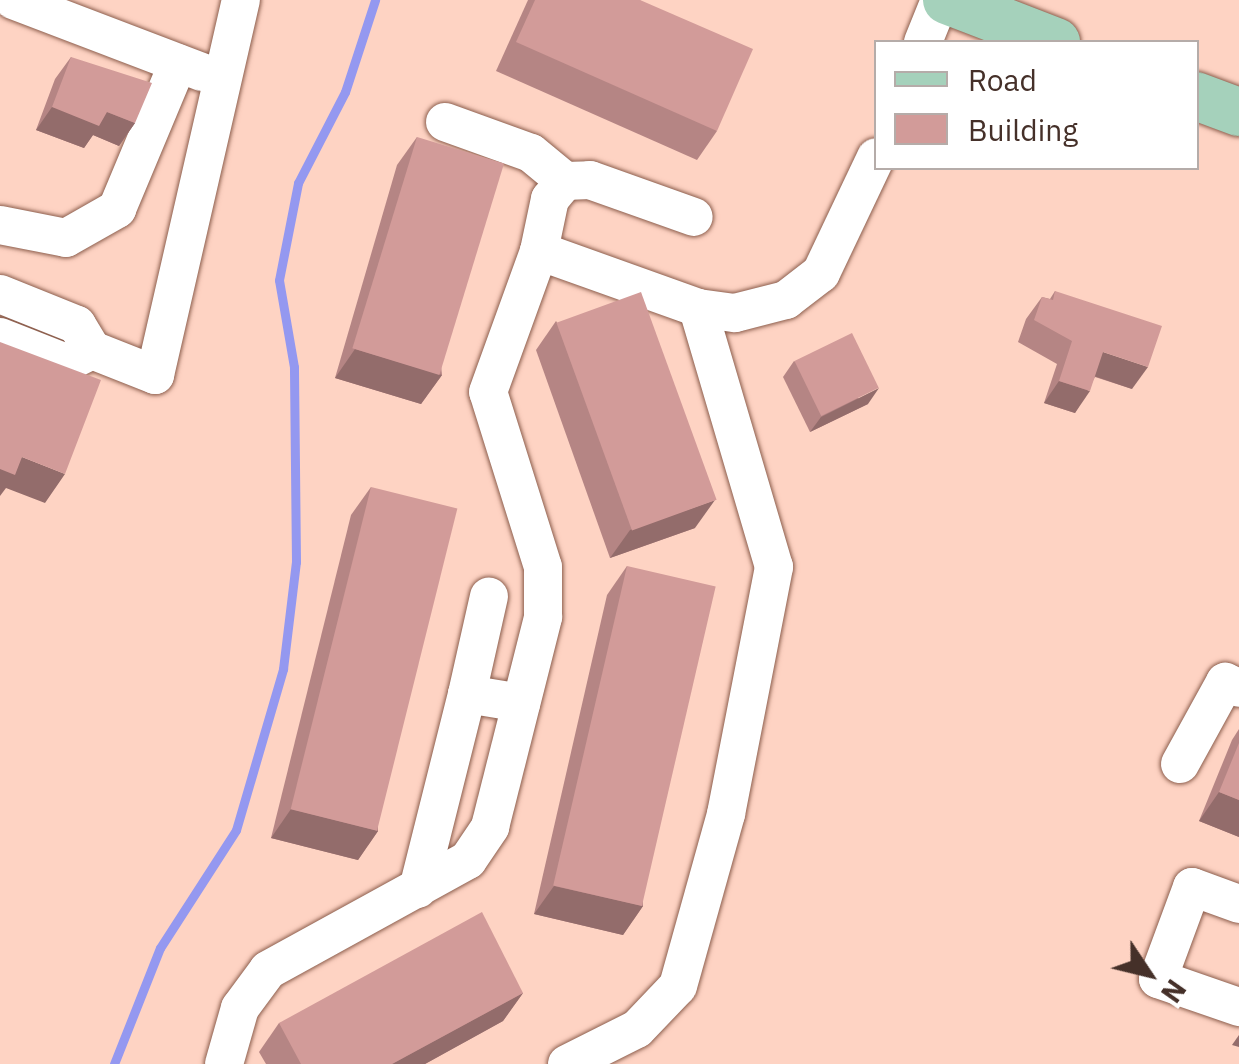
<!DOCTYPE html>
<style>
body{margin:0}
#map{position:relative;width:1239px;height:1064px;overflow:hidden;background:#fed3c3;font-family:"IBM Plex Sans",sans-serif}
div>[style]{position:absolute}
.stream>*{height:9px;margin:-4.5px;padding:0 4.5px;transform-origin:4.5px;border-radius:4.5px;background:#9498f0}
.roads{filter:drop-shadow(0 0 2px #8c5e4d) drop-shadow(0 0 2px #8c5e4d)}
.minor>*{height:38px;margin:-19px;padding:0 19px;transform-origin:19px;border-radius:19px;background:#fff}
.major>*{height:48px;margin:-24px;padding:0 24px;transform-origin:24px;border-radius:24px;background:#a5d1bb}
.wall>*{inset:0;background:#b58584}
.shaded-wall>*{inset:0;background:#936c6b}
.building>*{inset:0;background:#d29b99;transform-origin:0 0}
span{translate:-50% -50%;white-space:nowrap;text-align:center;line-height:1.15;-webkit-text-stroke:8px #fff;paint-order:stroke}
.legend{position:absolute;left:874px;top:40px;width:325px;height:130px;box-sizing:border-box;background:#fff;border:2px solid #b5aca9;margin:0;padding:12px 18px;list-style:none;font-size:30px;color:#453029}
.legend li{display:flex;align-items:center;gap:20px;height:50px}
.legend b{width:50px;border:2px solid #b5aca9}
.north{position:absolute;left:1099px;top:924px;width:100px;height:100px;-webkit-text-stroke:8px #fff;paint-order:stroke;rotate:125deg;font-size:28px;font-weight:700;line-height:40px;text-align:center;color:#453029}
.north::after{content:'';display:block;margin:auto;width:35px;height:45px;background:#453029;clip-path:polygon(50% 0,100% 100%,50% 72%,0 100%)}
</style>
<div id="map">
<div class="stream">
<div style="left:114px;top:1064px;width:125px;rotate:-68.4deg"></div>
<div style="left:160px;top:948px;width:140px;rotate:-57.2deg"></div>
<div style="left:236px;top:830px;width:168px;rotate:-73.7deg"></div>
<div style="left:283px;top:669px;width:108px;rotate:-83.1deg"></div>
<div style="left:296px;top:562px;width:195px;rotate:-90.6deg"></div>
<div style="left:294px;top:367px;width:88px;rotate:-99.8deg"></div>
<div style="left:279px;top:280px;width:99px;rotate:-78.9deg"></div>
<div style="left:298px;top:183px;width:102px;rotate:-62.7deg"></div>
<div style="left:345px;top:92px;width:97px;rotate:-71.9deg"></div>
</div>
<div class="roads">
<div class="minor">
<div style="left:13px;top:0;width:202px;rotate:20.9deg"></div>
<div style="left:923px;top:42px;width:45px;rotate:-68deg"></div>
<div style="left:445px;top:122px;width:91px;rotate:19.8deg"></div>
<div style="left:531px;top:153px;width:44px;rotate:39.5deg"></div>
<div style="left:0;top:225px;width:67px;rotate:11.1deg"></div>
<div style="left:66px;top:238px;width:59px;rotate:-29.6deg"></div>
<div style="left:117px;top:209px;width:158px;rotate:-67.3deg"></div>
<div style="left:539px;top:251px;width:53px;rotate:-78.1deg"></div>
<div style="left:550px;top:199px;width:23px;rotate:-50deg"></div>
<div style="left:565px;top:181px;width:25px;rotate:-2deg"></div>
<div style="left:590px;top:180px;width:110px;rotate:19.6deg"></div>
<div style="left:0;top:294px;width:83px;rotate:21.9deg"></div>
<div style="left:77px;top:325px;width:29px;rotate:59deg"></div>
<div style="left:92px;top:350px;width:29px;rotate:153deg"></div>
<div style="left:66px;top:363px;width:71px;rotate:-158.5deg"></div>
<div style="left:92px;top:350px;width:68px;rotate:21.6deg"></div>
<div style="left:155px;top:375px;width:385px;rotate:-77.1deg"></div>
<div style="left:467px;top:694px;width:100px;rotate:-77.3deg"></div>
<div style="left:1180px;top:764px;width:94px;rotate:-61.2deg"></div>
<div style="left:1225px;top:682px;width:15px;rotate:23deg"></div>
<div style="left:418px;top:889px;width:201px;rotate:-75.9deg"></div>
<div style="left:467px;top:694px;width:55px;rotate:9.5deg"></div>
<div style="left:1239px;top:904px;width:50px;rotate:-160.1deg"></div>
<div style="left:1192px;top:887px;width:98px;rotate:110.3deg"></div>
<div style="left:1158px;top:979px;width:86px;rotate:19.1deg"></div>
<div style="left:224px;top:1064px;width:58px;rotate:-74.1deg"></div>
<div style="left:240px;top:1008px;width:47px;rotate:-53.6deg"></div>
<div style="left:268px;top:970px;width:228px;rotate:-28.8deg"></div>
<div style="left:468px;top:860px;width:40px;rotate:-56deg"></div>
<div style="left:490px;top:827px;width:217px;rotate:-75.8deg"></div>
<div style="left:543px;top:617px;width:50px;rotate:-90deg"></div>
<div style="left:543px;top:567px;width:183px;rotate:-107.4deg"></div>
<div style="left:488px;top:392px;width:150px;rotate:-70.1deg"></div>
<div style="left:539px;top:251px;width:169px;rotate:19.7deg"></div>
<div style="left:698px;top:308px;width:37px;rotate:8deg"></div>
<div style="left:735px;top:313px;width:53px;rotate:-14.3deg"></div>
<div style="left:786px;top:300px;width:44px;rotate:-37.6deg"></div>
<div style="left:821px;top:273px;width:128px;rotate:-64.6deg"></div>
<div style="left:567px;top:1064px;width:78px;rotate:-26.6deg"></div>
<div style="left:637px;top:1029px;width:59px;rotate:-46.4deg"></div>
<div style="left:678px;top:986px;width:179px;rotate:-74.4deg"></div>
<div style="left:726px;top:814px;width:252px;rotate:-79deg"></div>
<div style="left:774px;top:567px;width:270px;rotate:-106.4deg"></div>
</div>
<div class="major">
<div style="left:947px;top:0;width:117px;rotate:21.1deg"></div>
<div style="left:1196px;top:96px;width:46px;rotate:20.4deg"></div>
</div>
</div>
<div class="wall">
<div style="clip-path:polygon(528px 0,640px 0,717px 131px,697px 160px,496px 71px)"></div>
<div style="clip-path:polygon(71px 57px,135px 123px,119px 146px,93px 135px,84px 148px,36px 130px,55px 79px)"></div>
<div style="clip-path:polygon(417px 137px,442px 375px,421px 404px,335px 378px,397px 165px)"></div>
<div style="clip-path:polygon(1055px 291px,1132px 389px,1095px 377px,1075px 413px,1044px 403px,1057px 364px,1018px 342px,1026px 319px,1042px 297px,1050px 299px)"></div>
<div style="clip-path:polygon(556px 321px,695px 528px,610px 558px,536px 350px)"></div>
<div style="clip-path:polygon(794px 361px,868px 404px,810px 432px,783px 377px)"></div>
<div style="clip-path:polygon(371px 487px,378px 831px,358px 860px,271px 838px,351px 515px)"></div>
<div style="clip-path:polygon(627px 566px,643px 906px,623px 935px,534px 914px,607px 595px)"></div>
<div style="clip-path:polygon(1239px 729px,1239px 837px,1199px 821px,1232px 740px)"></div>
<div style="clip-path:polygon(523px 993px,503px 1021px,425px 1064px,266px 1064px,259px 1052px,279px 1023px)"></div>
</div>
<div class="shaded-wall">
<div style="clip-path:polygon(52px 107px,107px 112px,135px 123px,119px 146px,93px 135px,84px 148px,36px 130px)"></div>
<div style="clip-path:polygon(355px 349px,442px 375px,421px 404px,335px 378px)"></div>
<div style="clip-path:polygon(1103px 352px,1148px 367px,1132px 389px,1088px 374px)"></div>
<div style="clip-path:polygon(1059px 381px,1090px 391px,1075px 413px,1044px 403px)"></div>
<div style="clip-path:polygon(879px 388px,868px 404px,810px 432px,821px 417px)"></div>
<div style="clip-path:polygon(22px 457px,65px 474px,45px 503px,6px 488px,0 496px,0 469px)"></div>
<div style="clip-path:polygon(715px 500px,695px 528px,610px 558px,630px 530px)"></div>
<div style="clip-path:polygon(1219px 792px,1239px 800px,1239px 837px,1199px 821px)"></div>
<div style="clip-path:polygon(291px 809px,378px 831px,358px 860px,271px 838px)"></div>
<div style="clip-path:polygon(554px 886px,643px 906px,623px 935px,534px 914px)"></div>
<div style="clip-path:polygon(523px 993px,503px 1021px,425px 1064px,392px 1064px)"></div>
<div style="clip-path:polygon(1239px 1035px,1239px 1047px,1232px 1045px)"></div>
</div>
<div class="building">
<div style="clip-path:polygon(535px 0,640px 0,753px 49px,717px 131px,516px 42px)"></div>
<div style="clip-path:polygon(71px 57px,152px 83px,135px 123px,107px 112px,99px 126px,52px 107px)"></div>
<div style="left:417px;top:137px;width:91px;height:221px;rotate:17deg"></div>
<div style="clip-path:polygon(1055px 291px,1162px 326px,1148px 367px,1103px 352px,1090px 391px,1059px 381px,1072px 341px,1034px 320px,1042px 297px,1053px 300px)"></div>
<div style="left:641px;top:292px;width:221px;height:90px;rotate:70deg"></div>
<div style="left:852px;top:333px;width:61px;height:64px;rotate:64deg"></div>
<div style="clip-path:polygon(0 342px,101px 380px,65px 474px,22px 457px,15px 475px,0 469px)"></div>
<div style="left:371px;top:487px;width:89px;height:332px;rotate:14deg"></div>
<div style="left:627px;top:566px;width:91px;height:328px;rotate:13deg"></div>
<div style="clip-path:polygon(1239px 743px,1239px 800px,1219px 792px)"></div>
<div style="clip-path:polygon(482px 912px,523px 993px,392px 1064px,301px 1064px,279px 1023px)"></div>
</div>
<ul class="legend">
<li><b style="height:12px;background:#a5d1bb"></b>Road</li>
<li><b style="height:28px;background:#d29b99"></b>Building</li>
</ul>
<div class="north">N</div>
</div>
